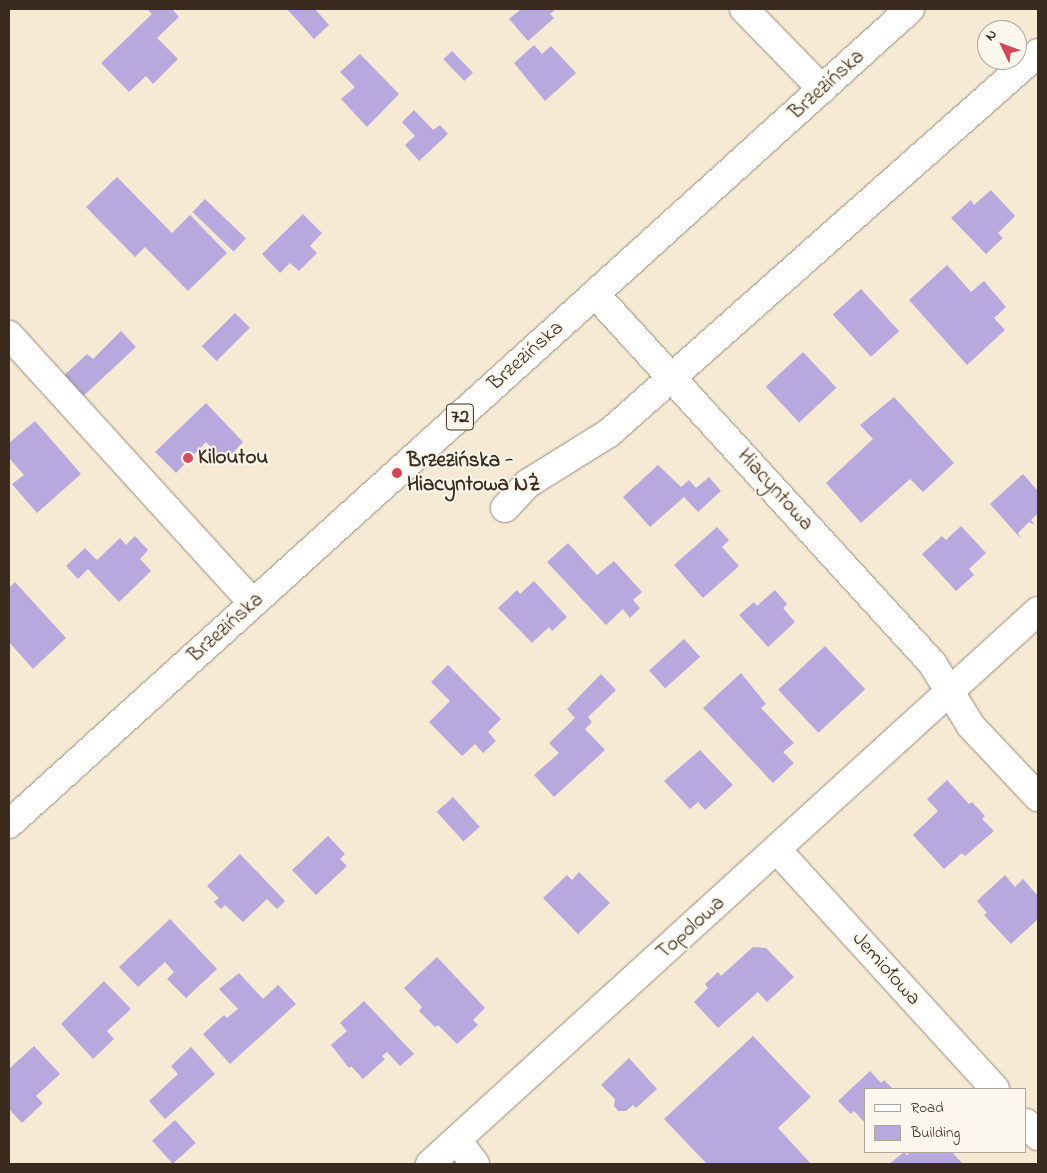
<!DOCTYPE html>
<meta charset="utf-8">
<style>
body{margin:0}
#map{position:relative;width:1047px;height:1173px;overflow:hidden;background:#f6ead5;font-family:"Indie Flower",sans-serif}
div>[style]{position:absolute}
.building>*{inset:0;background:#b7a8dd;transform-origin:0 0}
.roads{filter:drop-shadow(0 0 1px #988a7a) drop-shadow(0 0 1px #988a7a)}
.minor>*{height:28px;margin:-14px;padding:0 14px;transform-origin:14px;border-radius:14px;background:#fff}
.major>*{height:28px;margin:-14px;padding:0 14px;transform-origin:14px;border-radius:14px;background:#fff}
.dots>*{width:14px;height:14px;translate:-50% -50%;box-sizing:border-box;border:2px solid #fbf7ec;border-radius:50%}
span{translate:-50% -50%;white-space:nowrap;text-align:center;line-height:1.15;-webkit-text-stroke:4px #fbf7ec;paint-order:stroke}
.shield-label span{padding:1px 4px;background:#fbf7ec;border:1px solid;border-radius:4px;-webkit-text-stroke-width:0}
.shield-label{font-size:20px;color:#3b2a1e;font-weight:700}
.street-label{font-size:21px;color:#3b2a1e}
.poi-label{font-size:21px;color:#3b2a1e;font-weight:700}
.left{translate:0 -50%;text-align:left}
.frame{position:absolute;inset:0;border:10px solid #3b2a1e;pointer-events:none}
.legend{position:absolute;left:864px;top:1088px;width:162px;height:65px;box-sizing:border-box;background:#fbf7ec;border:1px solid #aea59a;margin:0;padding:6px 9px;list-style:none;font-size:15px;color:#3b2a1e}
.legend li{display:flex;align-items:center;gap:10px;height:25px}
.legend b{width:25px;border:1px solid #aea59a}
.north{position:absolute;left:977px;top:20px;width:50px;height:50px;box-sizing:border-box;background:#fbf7ec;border:1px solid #aea59a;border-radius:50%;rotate:312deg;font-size:14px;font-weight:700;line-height:20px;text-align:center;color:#3b2a1e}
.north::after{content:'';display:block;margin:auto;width:18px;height:22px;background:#d1495b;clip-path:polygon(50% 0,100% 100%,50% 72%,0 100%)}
</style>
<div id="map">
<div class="building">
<div style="clip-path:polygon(147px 9px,172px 9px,179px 17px,157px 38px,178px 59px,153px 84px,146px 76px,129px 92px,101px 63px,152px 14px)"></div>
<div style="clip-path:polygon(287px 9px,315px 9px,329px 25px,314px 39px)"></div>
<div style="clip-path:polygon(521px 9px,556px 9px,550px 14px,554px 18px,528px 41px,509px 19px)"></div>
<div style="clip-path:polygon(534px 45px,542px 54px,551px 46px,576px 73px,545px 101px,514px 63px)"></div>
<div style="left:452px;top:51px;width:30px;height:12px;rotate:46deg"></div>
<div style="clip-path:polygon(360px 54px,399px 94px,367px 127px,341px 99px,355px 87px,340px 72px)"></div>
<div style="clip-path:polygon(414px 110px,433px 130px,440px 125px,448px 134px,419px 161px,405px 145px,415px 136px,402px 122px)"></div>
<div style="clip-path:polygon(117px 177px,172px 233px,190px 215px,227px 253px,188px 291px,145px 247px,135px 257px,86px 207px)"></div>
<div style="clip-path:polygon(991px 190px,1015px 216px,998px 233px,1003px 238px,986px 254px,951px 218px,971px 200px,974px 205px)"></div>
<div style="left:205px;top:199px;width:57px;height:18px;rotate:44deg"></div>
<div style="clip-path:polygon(303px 214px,322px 233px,310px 246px,317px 253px,299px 271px,290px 263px,280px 273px,262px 254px)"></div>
<div style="clip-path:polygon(947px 265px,971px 292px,984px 281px,1006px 307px,994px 318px,1005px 330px,967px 365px,909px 300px)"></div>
<div style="left:861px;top:289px;width:57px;height:38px;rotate:48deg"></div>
<div style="left:235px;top:313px;width:21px;height:47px;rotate:45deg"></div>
<div style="clip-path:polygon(121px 331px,136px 347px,79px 400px,60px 379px,87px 354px,93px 359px)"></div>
<div style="left:803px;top:352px;width:49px;height:51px;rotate:47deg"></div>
<div style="clip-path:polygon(894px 397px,954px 463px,923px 492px,910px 479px,861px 523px,826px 483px,873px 439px,860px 425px)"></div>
<div style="clip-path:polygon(206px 403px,243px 442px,225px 461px,206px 442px,176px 473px,155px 452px)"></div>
<div style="clip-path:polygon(35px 421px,81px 474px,37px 513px,12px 484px,24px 475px,9px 458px,9px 443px)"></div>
<div style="clip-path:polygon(658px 465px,681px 487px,689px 480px,696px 488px,709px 477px,721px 491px,698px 512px,684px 497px,650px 527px,623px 497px)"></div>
<div style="clip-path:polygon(1023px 474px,1038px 491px,1038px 513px,1031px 520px,1035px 525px,1029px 522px,1018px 533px,1021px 539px,990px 504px)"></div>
<div style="clip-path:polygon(961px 526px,986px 553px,969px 569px,974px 575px,956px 591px,922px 554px,942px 536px,946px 540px)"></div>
<div style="clip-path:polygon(717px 527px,729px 540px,722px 547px,739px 566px,703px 598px,674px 565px)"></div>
<div style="clip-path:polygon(135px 536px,148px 550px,140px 559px,151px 571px,119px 602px,88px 569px,78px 579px,66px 566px,85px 548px,97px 560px,120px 538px,126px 545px)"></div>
<div style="clip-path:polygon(568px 543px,597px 575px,614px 561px,642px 592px,633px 600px,640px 608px,630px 618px,623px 609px,606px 625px,547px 562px)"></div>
<div style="clip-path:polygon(534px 581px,567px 617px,552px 631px,549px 627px,532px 643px,498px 608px,517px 590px,520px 594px)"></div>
<div style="clip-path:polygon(15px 582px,66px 638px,33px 669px,9px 642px,9px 588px)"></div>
<div style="clip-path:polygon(775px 590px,787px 604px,783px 608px,795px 622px,768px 647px,739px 615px,754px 602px,757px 606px)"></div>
<div style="left:684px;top:639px;width:24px;height:47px;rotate:48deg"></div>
<div style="left:825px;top:646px;width:59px;height:64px;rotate:47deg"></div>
<div style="clip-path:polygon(448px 665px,501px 719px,488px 732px,496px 741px,483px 753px,475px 744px,462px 756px,429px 722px,450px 701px,431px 682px)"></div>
<div style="clip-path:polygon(741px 673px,766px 704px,761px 708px,794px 743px,783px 752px,794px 763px,773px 783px,703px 708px)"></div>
<div style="clip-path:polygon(601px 674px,616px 690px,588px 717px,592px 722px,585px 729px,605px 750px,554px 797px,534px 775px,559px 753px,549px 743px,575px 718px,567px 709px)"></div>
<div style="clip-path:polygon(700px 750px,733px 785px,705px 810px,698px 802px,690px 809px,664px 781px)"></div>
<div style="clip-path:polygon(947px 780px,969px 804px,972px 802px,985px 816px,982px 819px,994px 831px,965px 856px,962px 853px,944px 869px,913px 835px,938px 811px,927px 799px)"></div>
<div style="left:453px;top:797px;width:40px;height:22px;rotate:48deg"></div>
<div style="clip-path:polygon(328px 836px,345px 854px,340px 859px,347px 866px,316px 895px,292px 870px)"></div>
<div style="clip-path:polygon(240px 854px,285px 901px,277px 909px,267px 899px,243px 922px,225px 905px,221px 909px,214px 902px,219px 898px,207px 886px)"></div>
<div style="clip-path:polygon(579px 872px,610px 903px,578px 934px,543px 898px,567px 875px,572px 880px)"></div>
<div style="clip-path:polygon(1005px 875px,1015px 887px,1023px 879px,1038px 896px,1038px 919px,1011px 944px,984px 915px,987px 913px,977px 901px)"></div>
<div style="clip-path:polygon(170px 919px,217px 969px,186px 998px,167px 979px,174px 972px,165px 962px,138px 987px,119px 967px)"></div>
<div style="clip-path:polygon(753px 947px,766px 948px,794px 977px,767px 1002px,758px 992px,718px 1028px,694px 1002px,708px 988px,705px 984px,718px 972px,721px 976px)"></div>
<div style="clip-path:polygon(437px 957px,485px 1008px,473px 1020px,478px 1025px,457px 1044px,438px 1025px,435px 1027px,419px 1011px,422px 1007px,404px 988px)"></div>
<div style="clip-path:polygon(239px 973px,263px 999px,278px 985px,296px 1004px,230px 1064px,203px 1034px,224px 1015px,227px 1018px,238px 1009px,219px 989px)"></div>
<div style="clip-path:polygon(104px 981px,131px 1009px,107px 1031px,114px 1039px,93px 1059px,61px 1024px)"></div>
<div style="clip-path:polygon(364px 1001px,414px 1054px,400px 1066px,387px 1052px,382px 1056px,385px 1059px,363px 1079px,351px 1066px,349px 1068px,331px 1045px,347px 1031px,340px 1023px)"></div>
<div style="clip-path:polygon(753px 1036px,811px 1097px,778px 1128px,811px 1164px,707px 1164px,664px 1119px)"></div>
<div style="clip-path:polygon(34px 1046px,60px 1074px,36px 1096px,43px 1103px,22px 1123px,9px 1109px,9px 1069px)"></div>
<div style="clip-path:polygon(191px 1047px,215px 1074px,165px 1119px,149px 1101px,178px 1074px,171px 1066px)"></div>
<div style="clip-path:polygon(629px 1058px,657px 1089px,636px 1108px,633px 1105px,626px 1111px,618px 1111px,614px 1106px,615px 1099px,601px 1085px)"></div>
<div style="clip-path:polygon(870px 1071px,881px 1083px,884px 1080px,893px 1089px,866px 1089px,866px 1124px,854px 1111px,851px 1114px,838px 1101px)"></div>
<div style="left:175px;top:1120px;width:31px;height:31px;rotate:48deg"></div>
<div style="clip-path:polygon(904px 1152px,907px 1155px,910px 1152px,952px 1152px,962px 1163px,889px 1164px)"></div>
</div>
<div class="roads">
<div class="minor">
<div style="left:744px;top:9px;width:112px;rotate:45.7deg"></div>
<div style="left:595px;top:294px;width:500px;rotate:47.6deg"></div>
<div style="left:932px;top:663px;width:74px;rotate:58.2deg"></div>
<div style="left:971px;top:726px;width:98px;rotate:46.7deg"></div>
<div style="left:9px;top:335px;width:362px;rotate:47.7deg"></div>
<div style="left:505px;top:508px;width:33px;rotate:-47deg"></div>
<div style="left:527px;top:484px;width:97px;rotate:-31.9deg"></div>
<div style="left:609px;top:433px;width:573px;rotate:-41.53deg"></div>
<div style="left:777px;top:850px;width:323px;rotate:47.6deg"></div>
<div style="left:1026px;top:1123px;width:18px;rotate:47deg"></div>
<div style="left:457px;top:1140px;width:30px;rotate:53deg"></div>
<div style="left:430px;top:1164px;width:822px;rotate:-42.29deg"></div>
</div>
<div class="major">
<div style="left:9px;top:824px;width:1215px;rotate:-42.13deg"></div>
</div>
</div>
<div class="dots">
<div style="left:188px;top:458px;background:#d1495b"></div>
<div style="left:397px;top:473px;background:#d1495b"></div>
</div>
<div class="shield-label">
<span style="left:460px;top:417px">72</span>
</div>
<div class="street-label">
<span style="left:827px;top:85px;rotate:-42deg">Brzezińska</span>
<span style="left:526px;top:356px;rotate:-42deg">Brzezińska</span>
<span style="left:775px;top:490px;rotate:48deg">Hiacyntowa</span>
<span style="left:226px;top:628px;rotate:-42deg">Brzezińska</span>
<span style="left:691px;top:928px;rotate:-42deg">Topolowa</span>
<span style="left:886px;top:969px;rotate:48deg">Jemiołowa</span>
</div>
<div class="poi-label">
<span class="left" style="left:198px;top:458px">Kiloutou</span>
<span class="left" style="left:407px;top:473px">Brzezińska -<br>Hiacyntowa NŻ</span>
</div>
<div class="frame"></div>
<ul class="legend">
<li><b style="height:6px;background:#fff"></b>Road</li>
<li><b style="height:14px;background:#b7a8dd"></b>Building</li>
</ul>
<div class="north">N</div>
</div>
